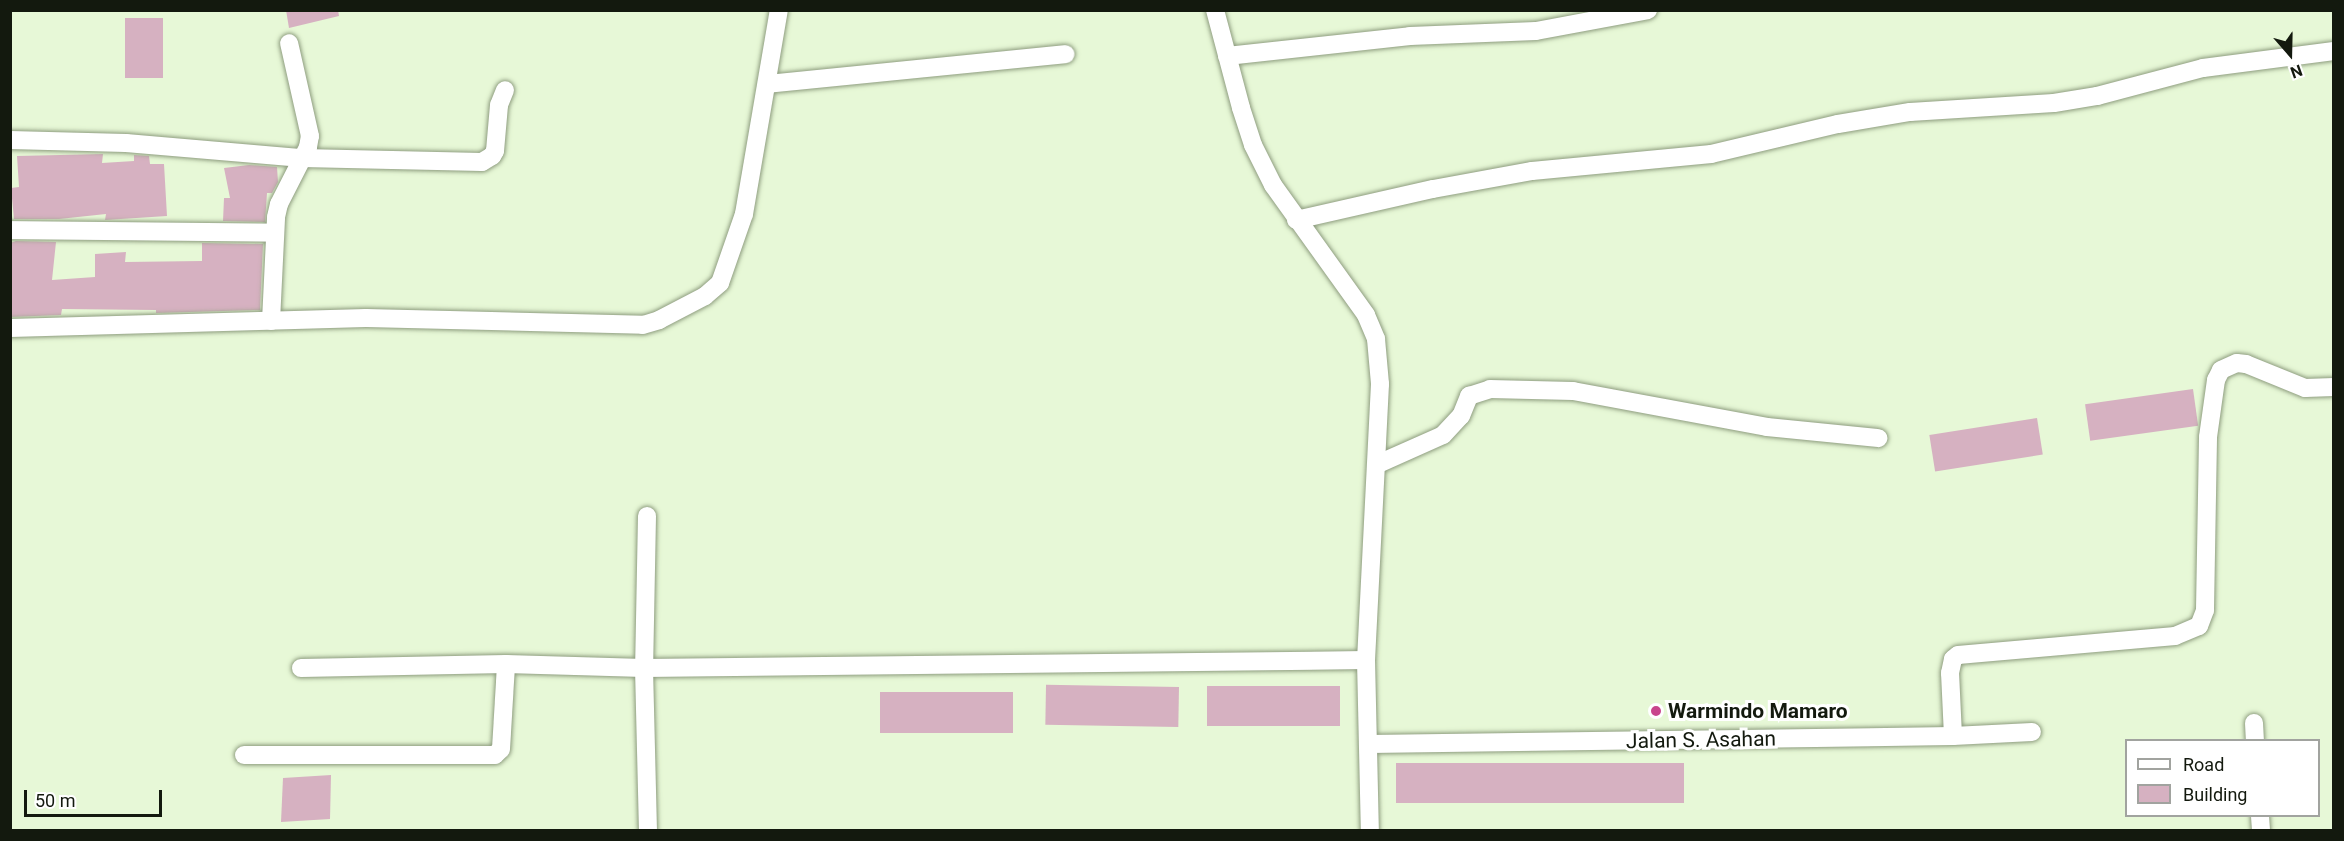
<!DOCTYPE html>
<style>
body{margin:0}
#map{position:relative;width:2344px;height:841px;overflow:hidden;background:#e7f8d7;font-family:Roboto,sans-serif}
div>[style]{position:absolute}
.building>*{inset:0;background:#d6b1c1;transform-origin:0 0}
.roads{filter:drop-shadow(0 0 2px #8e9d7f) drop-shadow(0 0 2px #8e9d7f)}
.minor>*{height:18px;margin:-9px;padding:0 9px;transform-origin:9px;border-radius:9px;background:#fff}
.dots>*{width:16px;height:16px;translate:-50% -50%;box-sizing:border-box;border:3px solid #fff;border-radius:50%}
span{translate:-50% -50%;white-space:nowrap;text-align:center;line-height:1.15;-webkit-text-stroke:6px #fff;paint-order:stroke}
.poi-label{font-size:21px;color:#13190e;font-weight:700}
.left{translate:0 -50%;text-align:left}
.street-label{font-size:21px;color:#13190e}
.frame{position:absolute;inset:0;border:12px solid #13190e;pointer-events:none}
.legend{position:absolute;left:2125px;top:739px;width:195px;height:78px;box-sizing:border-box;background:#fff;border:2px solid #a1a39f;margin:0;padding:8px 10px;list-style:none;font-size:18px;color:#13190e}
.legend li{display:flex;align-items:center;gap:12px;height:30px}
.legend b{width:30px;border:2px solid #a1a39f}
.north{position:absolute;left:2260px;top:24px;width:60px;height:60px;-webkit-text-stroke:4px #fff;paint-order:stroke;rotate:160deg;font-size:16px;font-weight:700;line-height:24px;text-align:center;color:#13190e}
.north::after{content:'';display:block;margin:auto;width:21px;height:27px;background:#13190e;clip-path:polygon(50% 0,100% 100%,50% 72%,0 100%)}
.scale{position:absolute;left:24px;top:790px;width:138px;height:27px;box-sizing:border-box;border:3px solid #13190e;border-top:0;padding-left:8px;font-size:18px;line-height:21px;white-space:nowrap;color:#13190e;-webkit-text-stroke:4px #fff;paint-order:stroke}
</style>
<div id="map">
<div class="building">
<div style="clip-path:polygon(286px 10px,338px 10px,339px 16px,289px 28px)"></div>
<div style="left:125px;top:18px;width:38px;height:60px"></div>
<div style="clip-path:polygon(103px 154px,102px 163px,134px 161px,134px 155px,149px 156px,150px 164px,164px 164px,167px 216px,105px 220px,106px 214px,59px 219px,14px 219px,11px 188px,19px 187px,17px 156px)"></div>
<div style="clip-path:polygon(249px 165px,277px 167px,278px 182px,272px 193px,267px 193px,265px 222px,223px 221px,224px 198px,230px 198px,224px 168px)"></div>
<div style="clip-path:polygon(16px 241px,56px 242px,52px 280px,95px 277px,95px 254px,126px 252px,125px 262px,202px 261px,202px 243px,263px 244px,260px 310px,156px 313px,156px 310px,62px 309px,61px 315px,10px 317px,10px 243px)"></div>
<div style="left:2193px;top:389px;width:37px;height:109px;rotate:82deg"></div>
<div style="left:2037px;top:418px;width:37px;height:109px;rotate:81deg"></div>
<div style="left:1340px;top:686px;width:40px;height:133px;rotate:90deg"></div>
<div style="left:1179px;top:687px;width:40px;height:133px;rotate:91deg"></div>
<div style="left:1013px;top:692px;width:41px;height:133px;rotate:90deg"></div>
<div style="left:1684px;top:763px;width:40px;height:288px;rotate:90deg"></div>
<div style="clip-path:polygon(331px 775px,330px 819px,281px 822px,283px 778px)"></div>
</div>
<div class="roads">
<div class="minor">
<div style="left:1215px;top:10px;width:101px;rotate:75.1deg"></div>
<div style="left:1241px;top:108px;width:39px;rotate:72deg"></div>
<div style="left:1253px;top:145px;width:45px;rotate:63.4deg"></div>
<div style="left:1273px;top:185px;width:160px;rotate:54.4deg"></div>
<div style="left:1366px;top:315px;width:26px;rotate:67deg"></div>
<div style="left:1376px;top:339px;width:45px;rotate:84.9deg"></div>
<div style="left:1380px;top:384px;width:276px;rotate:92.9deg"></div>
<div style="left:1366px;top:660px;width:170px;rotate:88.7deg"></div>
<div style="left:1227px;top:56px;width:184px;rotate:-6.2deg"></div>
<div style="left:1410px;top:36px;width:126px;rotate:-2.3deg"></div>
<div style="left:1536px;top:31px;width:114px;rotate:-10.6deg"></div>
<div style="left:767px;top:84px;width:300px;rotate:-5.7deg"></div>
<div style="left:10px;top:140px;width:116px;rotate:1.5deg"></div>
<div style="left:126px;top:143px;width:177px;rotate:4.9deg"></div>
<div style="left:302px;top:158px;width:180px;rotate:1.3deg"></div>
<div style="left:482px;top:162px;width:12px;rotate:-31deg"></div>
<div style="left:492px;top:156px;width:6px;rotate:-59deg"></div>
<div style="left:495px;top:151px;width:46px;rotate:-85deg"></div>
<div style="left:499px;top:105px;width:16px;rotate:-68deg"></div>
<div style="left:1296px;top:220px;width:140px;rotate:-12.8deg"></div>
<div style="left:1433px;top:189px;width:101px;rotate:-10.3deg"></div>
<div style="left:1532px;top:171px;width:180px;rotate:-5.4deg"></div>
<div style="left:1711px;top:154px;width:130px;rotate:-13.3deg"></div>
<div style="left:1838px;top:124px;width:73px;rotate:-9.5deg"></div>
<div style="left:1910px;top:112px;width:144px;rotate:-3.6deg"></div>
<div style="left:2054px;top:103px;width:44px;rotate:-9.2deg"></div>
<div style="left:2097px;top:96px;width:110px;rotate:-14.8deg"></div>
<div style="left:2203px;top:68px;width:132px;rotate:-7.4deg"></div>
<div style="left:10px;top:230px;width:265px;rotate:0.6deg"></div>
<div style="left:271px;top:321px;width:104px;rotate:-87.2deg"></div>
<div style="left:276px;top:217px;width:13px;rotate:-77deg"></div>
<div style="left:279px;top:204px;width:64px;rotate:-63deg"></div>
<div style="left:308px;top:147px;width:11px;rotate:-80deg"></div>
<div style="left:310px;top:136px;width:95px;rotate:-102.7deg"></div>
<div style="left:10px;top:328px;width:356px;rotate:-1.6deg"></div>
<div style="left:366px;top:318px;width:277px;rotate:1.4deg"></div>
<div style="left:643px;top:325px;width:17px;rotate:-17deg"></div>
<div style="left:659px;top:320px;width:52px;rotate:-27.6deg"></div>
<div style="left:705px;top:296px;width:20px;rotate:-41deg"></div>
<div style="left:720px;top:283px;width:73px;rotate:-70.8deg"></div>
<div style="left:744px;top:214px;width:207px;rotate:-80.3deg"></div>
<div style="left:1378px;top:464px;width:71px;rotate:-24deg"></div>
<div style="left:1443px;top:435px;width:26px;rotate:-47deg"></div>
<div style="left:1461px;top:416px;width:22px;rotate:-68deg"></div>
<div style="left:1469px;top:396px;width:22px;rotate:-18deg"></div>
<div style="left:1490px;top:389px;width:83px;rotate:1.4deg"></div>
<div style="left:1573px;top:391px;width:197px;rotate:10.5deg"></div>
<div style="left:1767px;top:427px;width:112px;rotate:5.7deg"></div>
<div style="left:647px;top:516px;width:152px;rotate:91.1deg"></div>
<div style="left:644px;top:668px;width:162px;rotate:88.6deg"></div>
<div style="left:301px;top:668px;width:205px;rotate:-1.1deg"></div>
<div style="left:506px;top:664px;width:138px;rotate:1.7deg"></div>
<div style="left:644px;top:668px;width:722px;rotate:-0.63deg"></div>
<div style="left:2254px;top:723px;width:17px;rotate:87deg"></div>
<div style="left:1953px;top:736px;width:63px;rotate:-92.7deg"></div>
<div style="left:1950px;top:673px;width:14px;rotate:-78deg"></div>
<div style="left:1953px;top:659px;width:6px;rotate:-39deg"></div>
<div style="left:1958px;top:655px;width:218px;rotate:-5deg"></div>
<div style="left:2175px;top:636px;width:26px;rotate:-23deg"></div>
<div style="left:2199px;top:626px;width:17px;rotate:-69deg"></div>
<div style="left:2205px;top:610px;width:173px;rotate:-89deg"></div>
<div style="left:2208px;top:437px;width:58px;rotate:-82deg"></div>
<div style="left:2216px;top:380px;width:11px;rotate:-63deg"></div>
<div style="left:2221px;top:370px;width:17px;rotate:-24deg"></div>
<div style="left:2237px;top:363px;width:9px;rotate:6deg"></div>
<div style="left:2246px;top:364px;width:64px;rotate:22.1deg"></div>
<div style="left:2305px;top:388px;width:29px;rotate:-2deg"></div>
<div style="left:1369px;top:744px;width:584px;rotate:-0.78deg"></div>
<div style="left:1953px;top:736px;width:79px;rotate:-2.9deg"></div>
<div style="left:244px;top:755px;width:251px"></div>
<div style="left:495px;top:755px;width:8px;rotate:-45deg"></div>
<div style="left:501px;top:749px;width:85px;rotate:-86.6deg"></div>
<div style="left:2260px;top:816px;width:14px;rotate:86deg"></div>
</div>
</div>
<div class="dots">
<div style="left:1656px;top:711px;background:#c8458c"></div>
</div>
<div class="poi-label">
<span class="left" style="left:1668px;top:711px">Warmindo Mamaro</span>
</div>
<div class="street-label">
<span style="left:1701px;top:740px;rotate:-1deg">Jalan S. Asahan</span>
</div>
<div class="frame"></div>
<ul class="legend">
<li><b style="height:8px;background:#fff"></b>Road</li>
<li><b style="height:16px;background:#d6b1c1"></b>Building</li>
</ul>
<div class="north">N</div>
<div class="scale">50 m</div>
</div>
